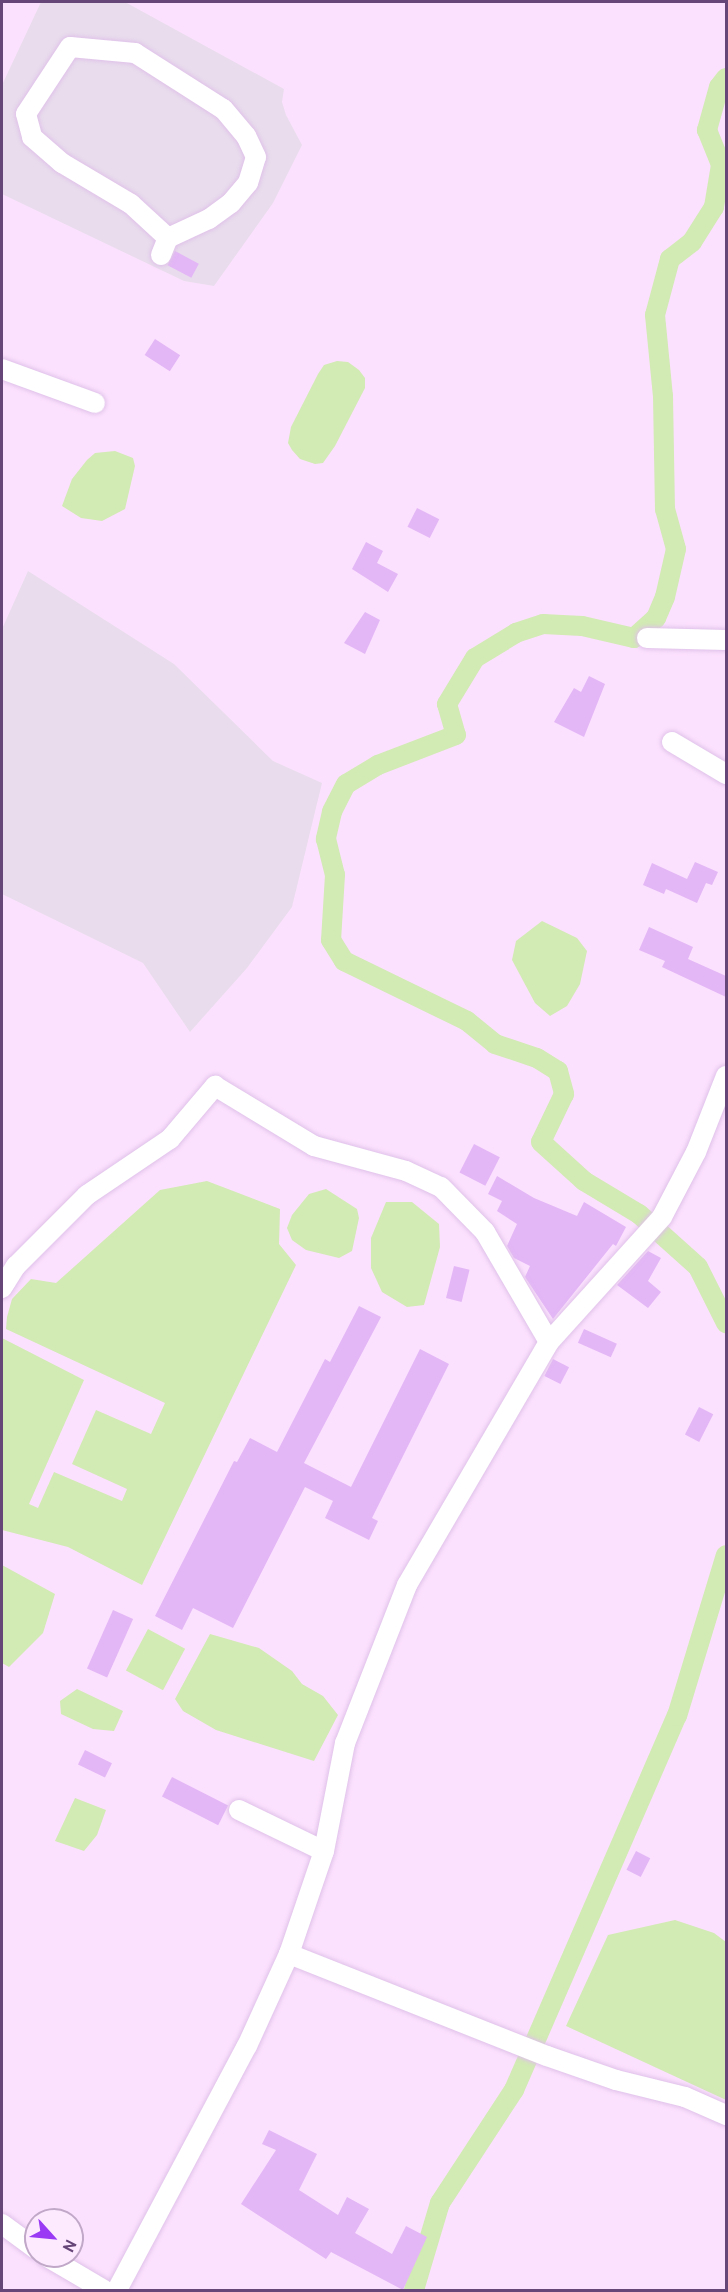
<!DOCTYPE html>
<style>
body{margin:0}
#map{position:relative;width:728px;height:2292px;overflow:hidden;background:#fce1fe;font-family:Overpass,sans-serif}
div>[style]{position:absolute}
.industrial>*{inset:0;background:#e9dded}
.water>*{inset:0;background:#d2eab4;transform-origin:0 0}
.canal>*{height:20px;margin:-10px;padding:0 10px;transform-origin:10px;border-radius:10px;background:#d2eab4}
.building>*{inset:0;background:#e3b6f6;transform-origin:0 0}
.roads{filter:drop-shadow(0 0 2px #dfc1e9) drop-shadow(0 0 2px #dfc1e9)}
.minor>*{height:20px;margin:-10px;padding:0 10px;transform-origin:10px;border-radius:10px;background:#fff}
span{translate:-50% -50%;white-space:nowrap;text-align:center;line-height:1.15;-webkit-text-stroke:5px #fdeaff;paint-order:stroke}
.frame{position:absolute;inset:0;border:3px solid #664578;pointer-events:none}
.north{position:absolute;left:24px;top:2208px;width:60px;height:60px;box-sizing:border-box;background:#fdeaff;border:2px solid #c1a8c9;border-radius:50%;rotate:117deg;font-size:16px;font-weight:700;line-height:24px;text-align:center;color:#664578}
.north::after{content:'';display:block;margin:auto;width:21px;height:27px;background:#9a3af4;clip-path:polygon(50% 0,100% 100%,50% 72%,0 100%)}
</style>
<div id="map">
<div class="industrial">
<div style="clip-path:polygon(41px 2px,125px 2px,284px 89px,282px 102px,286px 115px,302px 145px,273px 203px,214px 286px,184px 281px,2px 194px,2px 85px)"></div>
<div style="clip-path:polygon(28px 571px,174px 664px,273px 761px,322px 783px,292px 907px,247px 968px,190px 1032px,143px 963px,2px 894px,2px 629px)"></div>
</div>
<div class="water">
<div style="clip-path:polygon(337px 361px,348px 362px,359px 370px,365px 378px,365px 388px,335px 446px,323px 463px,315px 464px,300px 459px,292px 450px,288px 443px,291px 427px,318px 374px,324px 365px)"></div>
<div style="clip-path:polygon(115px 451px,133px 458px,135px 466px,125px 509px,102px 521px,81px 518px,62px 506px,72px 479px,87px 460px,95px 453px)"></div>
<div style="clip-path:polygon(542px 921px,577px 938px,587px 951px,580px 984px,567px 1006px,550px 1016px,535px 1003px,512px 960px,516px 941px)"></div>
<div style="clip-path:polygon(207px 1181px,280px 1209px,279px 1244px,296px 1265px,142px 1585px,68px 1547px,2px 1530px,2px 1338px,84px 1380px,29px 1504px,38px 1508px,54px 1472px,122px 1501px,127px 1489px,72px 1464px,96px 1410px,151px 1434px,165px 1403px,6px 1329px,7px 1317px,12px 1299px,31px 1279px,56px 1283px,160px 1190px)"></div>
<div style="clip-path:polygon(326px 1189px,357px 1209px,359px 1218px,352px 1251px,339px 1258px,306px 1250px,292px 1240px,287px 1228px,292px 1215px,309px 1194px)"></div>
<div style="clip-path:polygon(386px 1202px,412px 1202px,439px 1224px,440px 1247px,424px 1305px,407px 1307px,382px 1292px,371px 1268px,371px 1238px)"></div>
<div style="clip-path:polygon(2px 1565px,55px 1594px,43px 1633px,9px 1667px,2px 1663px)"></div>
<div style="left:148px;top:1629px;width:42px;height:47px;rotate:28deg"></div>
<div style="clip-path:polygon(210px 1634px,259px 1648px,292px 1671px,302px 1684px,323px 1696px,338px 1715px,314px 1761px,216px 1730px,183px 1711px,175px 1699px)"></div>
<div style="clip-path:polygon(77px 1689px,123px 1711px,114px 1731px,93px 1729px,61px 1714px,60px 1701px)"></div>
<div style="clip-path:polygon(75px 1798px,106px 1810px,97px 1835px,84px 1851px,55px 1841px)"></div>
<div style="clip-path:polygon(675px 1920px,714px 1933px,726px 1942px,726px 2100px,566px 2026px,608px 1935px)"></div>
</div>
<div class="canal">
<div style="left:726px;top:78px;width:11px;rotate:128deg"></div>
<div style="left:719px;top:87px;width:45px;rotate:105.6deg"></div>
<div style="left:707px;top:130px;width:38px;rotate:68deg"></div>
<div style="left:721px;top:165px;width:43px;rotate:99.5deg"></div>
<div style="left:714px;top:207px;width:41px;rotate:122.2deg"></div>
<div style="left:692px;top:242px;width:28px;rotate:142deg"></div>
<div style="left:670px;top:259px;width:58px;rotate:105deg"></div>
<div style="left:655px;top:315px;width:81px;rotate:84.4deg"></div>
<div style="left:663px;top:396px;width:113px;rotate:89deg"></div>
<div style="left:665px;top:509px;width:41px;rotate:74.6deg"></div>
<div style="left:676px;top:549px;width:49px;rotate:102.9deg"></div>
<div style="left:665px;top:597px;width:23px;rotate:113deg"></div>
<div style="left:656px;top:618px;width:30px;rotate:138deg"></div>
<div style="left:634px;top:638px;width:53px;rotate:-167deg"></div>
<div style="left:582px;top:626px;width:39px;rotate:-177deg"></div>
<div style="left:543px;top:624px;width:28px;rotate:162deg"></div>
<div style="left:516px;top:633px;width:48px;rotate:148.6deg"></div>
<div style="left:475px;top:658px;width:54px;rotate:121.3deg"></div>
<div style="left:447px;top:704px;width:32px;rotate:74deg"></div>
<div style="left:456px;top:735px;width:84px;rotate:159deg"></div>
<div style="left:378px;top:765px;width:37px;rotate:149deg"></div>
<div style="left:346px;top:784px;width:31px;rotate:117deg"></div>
<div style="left:332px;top:812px;width:28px;rotate:103deg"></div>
<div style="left:326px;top:839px;width:37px;rotate:76deg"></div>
<div style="left:335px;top:875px;width:65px;rotate:93.5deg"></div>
<div style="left:331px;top:940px;width:25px;rotate:58deg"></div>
<div style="left:344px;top:961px;width:137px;rotate:26deg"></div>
<div style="left:467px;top:1021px;width:36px;rotate:39deg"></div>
<div style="left:495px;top:1044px;width:44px;rotate:18.4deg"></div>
<div style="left:537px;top:1058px;width:25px;rotate:32deg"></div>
<div style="left:558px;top:1071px;width:24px;rotate:75deg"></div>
<div style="left:564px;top:1094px;width:53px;rotate:115.6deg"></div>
<div style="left:541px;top:1142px;width:58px;rotate:42.2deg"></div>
<div style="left:584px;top:1181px;width:64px;rotate:31deg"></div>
<div style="left:639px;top:1214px;width:79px;rotate:41.9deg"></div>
<div style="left:698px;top:1267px;width:63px;rotate:63.4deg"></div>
<div style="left:414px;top:2290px;width:91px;rotate:-73.4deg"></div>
<div style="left:440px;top:2203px;width:135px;rotate:-56.8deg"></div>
<div style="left:514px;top:2090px;width:408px;rotate:-66.5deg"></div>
<div style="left:677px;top:1716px;width:168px;rotate:-73.1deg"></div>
</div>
<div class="building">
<div style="left:175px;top:251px;width:27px;height:16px;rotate:28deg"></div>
<div style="left:155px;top:339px;width:30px;height:19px;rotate:33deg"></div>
<div style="left:417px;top:508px;width:25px;height:21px;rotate:27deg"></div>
<div style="clip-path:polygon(366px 542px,383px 551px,377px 563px,398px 574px,388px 592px,352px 569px)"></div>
<div style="clip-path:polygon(365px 612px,380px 620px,365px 654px,344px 643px)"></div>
<div style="clip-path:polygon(589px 676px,605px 684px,584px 737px,554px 722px,574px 688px,581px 692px)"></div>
<div style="clip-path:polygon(695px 862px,718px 872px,712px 885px,706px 883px,697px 903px,666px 889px,664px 894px,643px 885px,652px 863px,687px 879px)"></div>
<div style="clip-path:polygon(649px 927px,693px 947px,688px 959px,726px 976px,726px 997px,662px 967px,665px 961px,639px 950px)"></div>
<div style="left:474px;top:1144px;width:29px;height:32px;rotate:27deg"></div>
<div style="clip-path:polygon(497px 1176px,534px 1198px,577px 1216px,584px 1202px,626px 1227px,616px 1246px,613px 1244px,553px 1319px,525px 1277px,530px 1266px,514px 1258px,507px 1246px,517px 1224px,497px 1211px,502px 1201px,488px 1194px)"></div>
<div style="clip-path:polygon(648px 1251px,661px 1258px,648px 1281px,661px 1292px,648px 1308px,617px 1285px)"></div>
<div style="left:454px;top:1266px;width:16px;height:33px;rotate:14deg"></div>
<div style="clip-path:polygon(359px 1306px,381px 1317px,304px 1463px,351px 1487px,420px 1349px,449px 1364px,372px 1518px,378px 1521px,369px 1540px,325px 1518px,333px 1501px,305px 1487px,233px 1628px,193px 1608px,182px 1630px,155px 1616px,234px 1461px,237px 1462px,250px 1438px,277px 1452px,325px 1359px,330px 1362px)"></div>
<div style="left:584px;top:1329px;width:36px;height:15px;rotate:24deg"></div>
<div style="left:553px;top:1359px;width:18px;height:19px;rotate:27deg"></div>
<div style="left:699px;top:1407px;width:16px;height:31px;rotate:27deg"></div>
<div style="left:113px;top:1610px;width:22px;height:64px;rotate:24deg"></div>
<div style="left:85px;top:1750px;width:30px;height:16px;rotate:26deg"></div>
<div style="left:172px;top:1777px;width:63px;height:22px;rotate:27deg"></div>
<div style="left:636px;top:1851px;width:16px;height:21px;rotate:27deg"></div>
<div style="clip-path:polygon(269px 2130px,317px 2154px,299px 2190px,338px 2215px,347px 2197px,369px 2209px,355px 2233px,392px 2254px,406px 2226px,427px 2237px,403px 2290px,331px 2252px,326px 2259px,241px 2204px,276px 2150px,262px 2144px)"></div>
</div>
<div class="roads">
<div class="minor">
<div style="left:161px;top:255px;width:18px;rotate:-68deg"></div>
<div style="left:168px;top:238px;width:45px;rotate:-24.9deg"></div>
<div style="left:209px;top:219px;width:27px;rotate:-36deg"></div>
<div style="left:231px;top:203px;width:26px;rotate:-50deg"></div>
<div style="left:248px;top:183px;width:27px;rotate:-73deg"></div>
<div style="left:256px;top:157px;width:23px;rotate:-115deg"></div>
<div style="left:246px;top:136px;width:35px;rotate:-130deg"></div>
<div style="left:223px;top:109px;width:104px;rotate:-147.5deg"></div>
<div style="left:135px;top:53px;width:65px;rotate:-174.7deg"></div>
<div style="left:70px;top:47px;width:80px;rotate:123.3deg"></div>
<div style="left:26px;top:114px;width:24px;rotate:75deg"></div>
<div style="left:32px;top:137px;width:40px;rotate:41deg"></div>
<div style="left:62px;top:163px;width:80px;rotate:30.7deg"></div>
<div style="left:131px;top:204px;width:50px;rotate:42.6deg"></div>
<div style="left:2px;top:369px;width:99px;rotate:20.1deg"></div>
<div style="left:647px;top:638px;width:79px;rotate:1.5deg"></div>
<div style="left:672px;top:742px;width:63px;rotate:30.7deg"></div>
<div style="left:726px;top:1076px;width:82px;rotate:111.5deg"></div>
<div style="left:696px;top:1152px;width:73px;rotate:117.6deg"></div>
<div style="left:662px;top:1217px;width:169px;rotate:132.1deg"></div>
<div style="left:549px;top:1342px;width:281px;rotate:120.3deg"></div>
<div style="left:407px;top:1585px;width:170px;rotate:111.4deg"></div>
<div style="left:345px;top:1743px;width:110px;rotate:101deg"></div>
<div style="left:324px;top:1851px;width:109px;rotate:108.8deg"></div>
<div style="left:289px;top:1954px;width:277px;rotate:21.6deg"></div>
<div style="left:547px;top:2056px;width:73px;rotate:19.2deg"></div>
<div style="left:616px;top:2080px;width:71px;rotate:13.8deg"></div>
<div style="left:685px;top:2097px;width:45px;rotate:23.7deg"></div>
<div style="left:2px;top:1288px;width:26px;rotate:-58deg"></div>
<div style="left:16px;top:1266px;width:100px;rotate:-45deg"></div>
<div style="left:87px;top:1195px;width:100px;rotate:-34deg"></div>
<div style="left:170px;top:1139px;width:70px;rotate:-49.7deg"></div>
<div style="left:215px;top:1086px;width:116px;rotate:31.2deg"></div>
<div style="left:314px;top:1146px;width:95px;rotate:15.2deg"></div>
<div style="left:406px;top:1171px;width:38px;rotate:25deg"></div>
<div style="left:441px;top:1187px;width:63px;rotate:45.6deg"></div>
<div style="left:485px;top:1232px;width:127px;rotate:59.8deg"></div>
<div style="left:239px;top:1810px;width:94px;rotate:25.8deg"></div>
<div style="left:2px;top:2224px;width:42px;rotate:36.3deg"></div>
<div style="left:46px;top:2256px;width:67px;rotate:30.4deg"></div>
<div style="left:117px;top:2290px;width:276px;rotate:-62deg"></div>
<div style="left:247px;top:2046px;width:101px;rotate:-65.5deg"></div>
</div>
</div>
<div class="frame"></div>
<div class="north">N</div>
</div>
